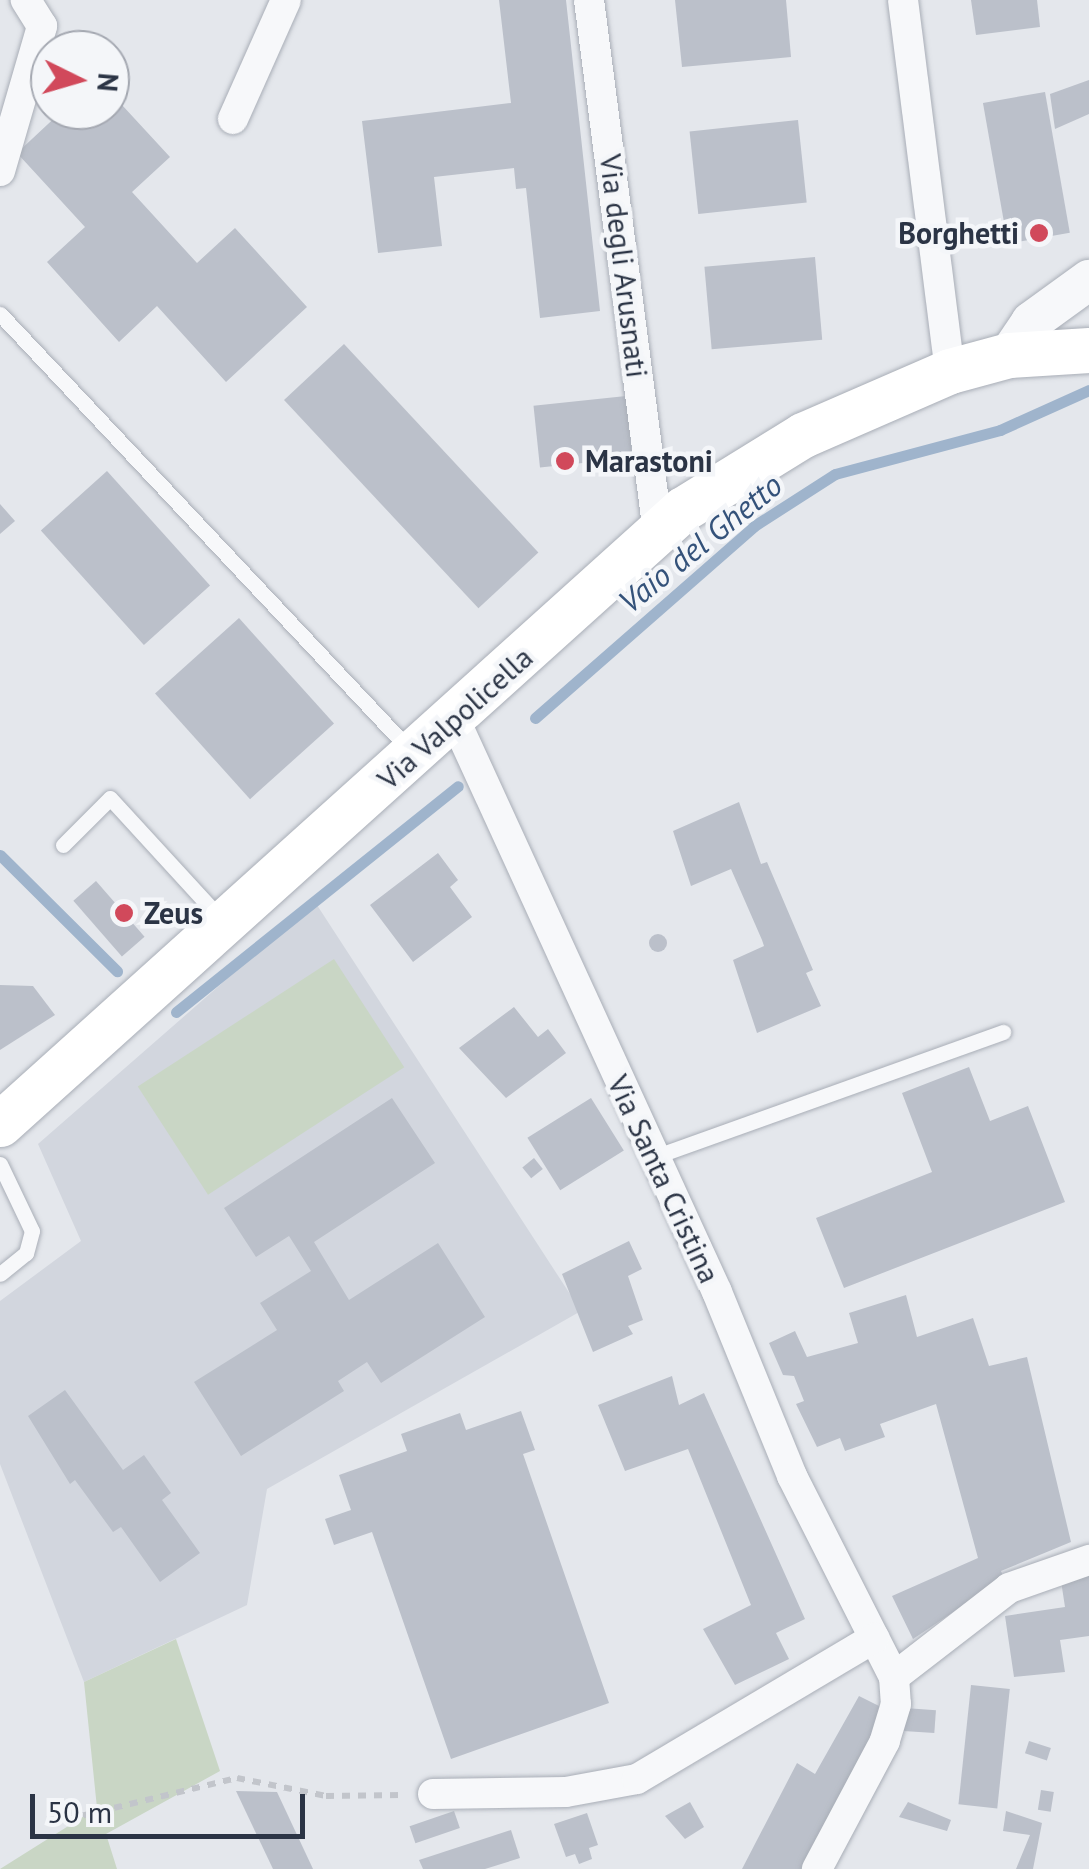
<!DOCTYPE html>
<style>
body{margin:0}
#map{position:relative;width:1089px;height:1869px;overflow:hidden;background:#e4e7ec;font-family:"PT Sans",sans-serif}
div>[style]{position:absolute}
.built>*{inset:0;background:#d2d6de}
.green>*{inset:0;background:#c9d6c5;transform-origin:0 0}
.stream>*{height:11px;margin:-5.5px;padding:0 5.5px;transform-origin:5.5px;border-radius:5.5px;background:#9fb4cc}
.building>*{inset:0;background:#bbc0ca;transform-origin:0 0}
.round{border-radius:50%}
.path>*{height:6px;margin-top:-3px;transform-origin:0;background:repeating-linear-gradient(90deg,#c2c5cb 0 8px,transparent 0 16px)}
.roads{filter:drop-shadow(0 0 2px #a9aeb7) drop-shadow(0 0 2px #a9aeb7)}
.service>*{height:15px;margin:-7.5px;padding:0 7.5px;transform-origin:7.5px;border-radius:7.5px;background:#f7f8fa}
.minor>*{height:30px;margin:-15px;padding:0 15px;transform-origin:15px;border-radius:15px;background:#f7f8fa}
.tertiary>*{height:40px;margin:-20px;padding:0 20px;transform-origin:20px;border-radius:20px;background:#f7f8fa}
.secondary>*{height:45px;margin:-22.5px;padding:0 22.5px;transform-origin:22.5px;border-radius:22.5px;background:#fff}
.dots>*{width:28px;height:28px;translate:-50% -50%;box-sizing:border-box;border:5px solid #f4f6f9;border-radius:50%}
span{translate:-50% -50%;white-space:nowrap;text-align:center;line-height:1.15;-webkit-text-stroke:9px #f4f6f9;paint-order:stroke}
.poi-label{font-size:30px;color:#2b3445;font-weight:700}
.right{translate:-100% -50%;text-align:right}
.left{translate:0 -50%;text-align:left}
.street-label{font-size:30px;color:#2b3445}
.water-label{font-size:32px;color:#34527a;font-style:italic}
.north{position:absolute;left:30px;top:30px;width:100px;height:100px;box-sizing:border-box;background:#f4f6f9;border:2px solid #a4a8b1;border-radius:50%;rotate:95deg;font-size:28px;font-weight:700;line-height:40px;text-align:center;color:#2b3445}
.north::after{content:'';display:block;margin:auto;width:35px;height:45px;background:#d1495b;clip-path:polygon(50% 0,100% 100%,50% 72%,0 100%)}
.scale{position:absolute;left:30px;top:1794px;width:275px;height:45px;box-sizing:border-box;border:5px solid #2b3445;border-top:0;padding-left:12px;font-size:30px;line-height:35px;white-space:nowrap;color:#2b3445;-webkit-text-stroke:8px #f4f6f9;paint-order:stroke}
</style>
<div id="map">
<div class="built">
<div style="clip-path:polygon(315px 902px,581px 1311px,267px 1489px,247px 1605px,84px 1682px,0 1464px,0 1301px,81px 1241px,38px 1144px)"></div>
</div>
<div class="green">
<div style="left:334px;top:959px;width:129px;height:234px;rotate:57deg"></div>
<div style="clip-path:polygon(176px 1639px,220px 1771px,106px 1834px,117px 1869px,0 1869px,97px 1808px,84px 1682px)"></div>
</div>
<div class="stream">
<div style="left:535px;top:718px;width:291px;rotate:-41.2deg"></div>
<div style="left:754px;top:526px;width:96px;rotate:-32.7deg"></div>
<div style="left:835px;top:474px;width:171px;rotate:-14.9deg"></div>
<div style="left:1000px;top:430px;width:98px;rotate:-24.2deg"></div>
<div style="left:0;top:855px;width:165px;rotate:44.8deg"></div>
<div style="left:176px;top:1012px;width:361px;rotate:-38.7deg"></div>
</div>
<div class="building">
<div style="clip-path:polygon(499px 0,566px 0,600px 311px,540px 318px,526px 188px,516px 189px,514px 168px,434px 177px,442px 246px,378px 253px,362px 121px,511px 103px)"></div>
<div style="clip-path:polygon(675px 0,786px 0,791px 57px,682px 67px)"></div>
<div style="clip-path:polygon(971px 0,1037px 0,1040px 27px,976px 35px)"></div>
<div style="clip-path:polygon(1089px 80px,1089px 114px,1055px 129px,1050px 94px)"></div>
<div style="clip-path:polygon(110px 92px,170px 157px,132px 192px,197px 263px,235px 228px,307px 307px,226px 382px,157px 306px,119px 342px,47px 262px,85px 227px,17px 153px,63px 110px,110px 110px)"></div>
<div style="left:1045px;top:92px;width:143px;height:63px;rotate:80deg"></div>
<div style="left:798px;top:120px;width:83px;height:109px;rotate:84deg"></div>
<div style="left:815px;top:257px;width:83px;height:111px;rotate:85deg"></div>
<div style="left:344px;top:344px;width:285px;height:82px;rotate:47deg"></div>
<div style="left:626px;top:396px;width:62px;height:93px;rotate:84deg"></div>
<div style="left:107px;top:471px;width:154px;height:89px;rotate:48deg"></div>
<div style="clip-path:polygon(0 504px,15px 521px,0 534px)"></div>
<div style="left:239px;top:618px;width:142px;height:113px;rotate:48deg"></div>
<div style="clip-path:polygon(739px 802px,761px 864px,767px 862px,813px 970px,806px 973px,821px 1006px,757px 1033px,733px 960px,764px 946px,762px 940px,731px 869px,691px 886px,673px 831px)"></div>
<div style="clip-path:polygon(438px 853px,458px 880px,450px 887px,472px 917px,413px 962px,370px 905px)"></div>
<div style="left:96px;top:881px;width:74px;height:30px;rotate:49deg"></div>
<div class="round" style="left:649px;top:934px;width:18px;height:18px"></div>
<div style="clip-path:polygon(0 985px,33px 986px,55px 1015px,0 1050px)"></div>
<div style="clip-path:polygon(514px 1007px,538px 1037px,548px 1029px,566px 1053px,506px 1098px,459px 1048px)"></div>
<div style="clip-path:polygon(969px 1067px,990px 1121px,1028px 1106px,1065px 1202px,844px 1288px,816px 1218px,932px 1172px,902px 1093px)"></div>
<div style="clip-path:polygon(392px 1098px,435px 1163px,314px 1242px,349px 1300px,438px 1243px,485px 1317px,381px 1383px,367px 1362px,338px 1381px,344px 1391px,241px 1456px,194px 1382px,277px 1330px,260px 1303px,311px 1271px,289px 1236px,256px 1257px,224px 1208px)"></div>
<div style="left:591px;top:1098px;width:62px;height:75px;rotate:58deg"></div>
<div style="left:534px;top:1158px;width:14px;height:15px;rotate:51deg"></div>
<div style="clip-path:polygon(629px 1241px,642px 1269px,628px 1276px,643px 1320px,628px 1326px,633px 1334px,593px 1352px,562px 1274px)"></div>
<div style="clip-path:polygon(906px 1295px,917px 1337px,973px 1318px,989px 1366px,1027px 1357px,1071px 1542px,1001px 1571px,1004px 1578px,913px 1639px,892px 1596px,978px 1558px,936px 1404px,880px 1424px,885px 1437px,845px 1451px,840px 1438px,817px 1447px,796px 1404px,804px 1401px,794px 1376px,783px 1375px,769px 1343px,795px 1331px,807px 1357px,858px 1343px,849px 1313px)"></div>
<div style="clip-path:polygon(672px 1376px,679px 1405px,704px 1393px,805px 1619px,776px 1633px,789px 1659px,735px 1685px,703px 1629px,751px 1605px,688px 1449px,625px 1471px,598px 1405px)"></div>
<div style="clip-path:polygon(65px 1390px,123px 1470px,144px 1455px,171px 1493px,162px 1500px,200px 1553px,160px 1582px,121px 1527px,113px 1532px,75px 1480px,70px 1484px,28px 1416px)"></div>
<div style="clip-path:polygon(521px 1411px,535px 1450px,523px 1454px,609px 1703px,451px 1759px,372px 1532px,334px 1545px,325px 1519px,351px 1510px,339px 1475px,407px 1451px,401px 1434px,460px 1413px,466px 1430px)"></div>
<div style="clip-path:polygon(1089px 1574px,1089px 1636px,1060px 1640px,1065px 1672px,1014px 1677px,1005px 1616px,1065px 1607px,1061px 1581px)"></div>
<div style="left:971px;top:1685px;width:39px;height:120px;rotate:6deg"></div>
<div style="clip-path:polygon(859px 1696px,889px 1711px,803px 1869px,742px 1869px,797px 1763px,815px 1774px)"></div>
<div style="left:905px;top:1708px;width:31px;height:23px;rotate:4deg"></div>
<div style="left:1029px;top:1741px;width:23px;height:13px;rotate:18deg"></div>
<div style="left:1041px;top:1790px;width:13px;height:20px;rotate:9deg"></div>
<div style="clip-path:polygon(236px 1791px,277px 1792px,313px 1869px,273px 1869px)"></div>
<div style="clip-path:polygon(690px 1802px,704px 1827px,685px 1839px,665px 1816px)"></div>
<div style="clip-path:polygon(908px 1802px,951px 1820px,947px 1831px,899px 1817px)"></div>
<div style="left:454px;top:1811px;width:18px;height:47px;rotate:71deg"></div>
<div style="clip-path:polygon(1006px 1811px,1042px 1823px,1033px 1869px,1016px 1869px,1030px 1835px,1003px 1831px)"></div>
<div style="clip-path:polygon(587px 1813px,598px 1845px,589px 1848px,592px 1859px,579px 1864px,575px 1854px,566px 1857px,554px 1824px)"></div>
<div style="clip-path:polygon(511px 1830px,520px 1858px,485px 1869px,423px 1869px,419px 1860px)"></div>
</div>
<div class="path">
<div style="left:52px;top:1823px;width:190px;rotate:-13.7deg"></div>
<div style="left:237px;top:1778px;width:91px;rotate:11.4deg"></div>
<div style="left:326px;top:1796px;width:76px;rotate:-0.8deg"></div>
</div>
<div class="roads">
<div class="service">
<div style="left:0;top:314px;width:596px;rotate:46.77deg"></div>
<div style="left:63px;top:845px;width:66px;rotate:-45deg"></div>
<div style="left:110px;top:798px;width:164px;rotate:47.5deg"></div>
<div style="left:654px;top:1157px;width:371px;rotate:-19.7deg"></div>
<div style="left:0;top:1164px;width:74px;rotate:64.5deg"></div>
<div style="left:32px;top:1231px;width:23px;rotate:105deg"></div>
<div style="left:26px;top:1253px;width:33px;rotate:141deg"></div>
</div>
<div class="minor">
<div style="left:589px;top:0;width:537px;rotate:82.62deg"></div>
<div style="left:903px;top:0;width:374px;rotate:82.8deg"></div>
<div style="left:233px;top:119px;width:130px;rotate:-66deg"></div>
<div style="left:0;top:171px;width:151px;rotate:-73.8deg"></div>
<div style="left:42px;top:26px;width:31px;rotate:-122deg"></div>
<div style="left:455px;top:720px;width:629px;rotate:65.39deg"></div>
<div style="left:717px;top:1292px;width:199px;rotate:67.8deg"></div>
<div style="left:792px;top:1476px;width:225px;rotate:63.1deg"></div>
<div style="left:894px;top:1677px;width:27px;rotate:86deg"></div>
<div style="left:896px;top:1704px;width:39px;rotate:107deg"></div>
<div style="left:885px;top:1741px;width:145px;rotate:118deg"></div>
<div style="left:894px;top:1677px;width:145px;rotate:-37.7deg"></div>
<div style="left:1009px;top:1588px;width:85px;rotate:-19.3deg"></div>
<div style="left:433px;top:1794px;width:133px;rotate:-0.9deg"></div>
<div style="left:566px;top:1792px;width:72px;rotate:-10.4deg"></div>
<div style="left:637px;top:1779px;width:276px;rotate:-30.7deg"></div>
</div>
<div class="tertiary">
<div style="left:1009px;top:355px;width:40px;rotate:-56deg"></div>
<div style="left:1031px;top:322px;width:72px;rotate:-35.9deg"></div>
</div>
<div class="secondary">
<div style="left:0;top:1124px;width:919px;rotate:-42deg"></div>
<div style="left:683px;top:509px;width:141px;rotate:-31.7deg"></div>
<div style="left:803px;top:435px;width:160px;rotate:-23.5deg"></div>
<div style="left:950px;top:371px;width:61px;rotate:-15.2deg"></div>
<div style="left:1009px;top:355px;width:80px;rotate:-3.6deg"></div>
</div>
</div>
<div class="dots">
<div style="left:1039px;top:233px;background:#d1495b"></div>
<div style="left:565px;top:461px;background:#d1495b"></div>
<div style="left:124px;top:913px;background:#d1495b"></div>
</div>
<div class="poi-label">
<span class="right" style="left:1019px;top:233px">Borghetti</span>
<span class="left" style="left:585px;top:461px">Marastoni</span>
<span class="left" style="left:144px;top:913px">Zeus</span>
</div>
<div class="street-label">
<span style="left:624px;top:266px;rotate:83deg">Via degli Arusnati</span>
<span style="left:455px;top:718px;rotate:-42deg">Via Valpolicella</span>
<span style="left:664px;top:1179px;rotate:65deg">Via Santa Cristina</span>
</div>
<div class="water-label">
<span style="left:700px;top:543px;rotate:-39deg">Vaio del Ghetto</span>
</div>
<div class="north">N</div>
<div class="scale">50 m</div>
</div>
